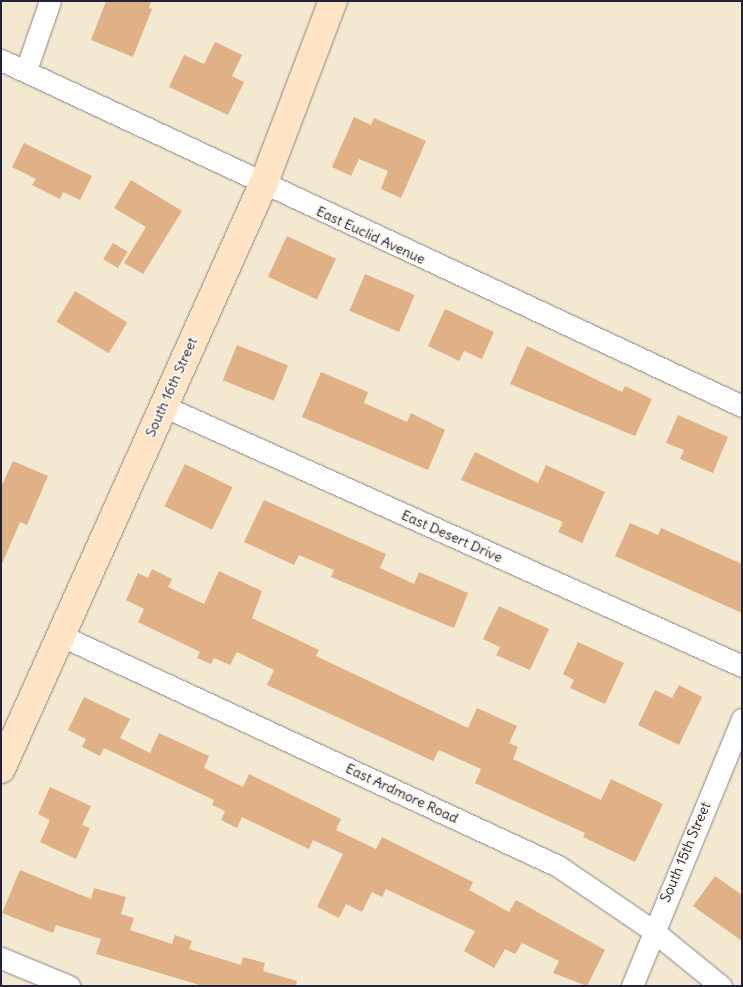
<!DOCTYPE html>
<style>
body{margin:0}
#map{position:relative;width:743px;height:987px;overflow:hidden;background:#f3e8d0;font-family:Delius,sans-serif}
div>[style]{position:absolute}
.building>*{inset:0;background:#e0b186;transform-origin:0 0}
.roads{filter:drop-shadow(0 0 1px #8a8586) drop-shadow(0 0 1px #8a8586)}
.street>*{height:21px;margin:-10.5px;padding:0 10.5px;transform-origin:10.5px;border-radius:10.5px;background:#fff}
.secondary>*{height:28px;margin:-14px;padding:0 14px;transform-origin:14px;border-radius:14px;background:#ffe4c6}
span{translate:-50% -50%;white-space:nowrap;text-align:center;line-height:1.15;-webkit-text-stroke:4px #fbf7ec;paint-order:stroke}
.street-label{font-size:14px;color:#22223b}
.frame{position:absolute;inset:0;border:2px solid #22223b;pointer-events:none}
</style>
<div id="map">
<div class="building">
<div style="clip-path:polygon(106px 1px,151px 1px,149px 8px,152px 9px,133px 57px,91px 40px)"></div>
<div style="clip-path:polygon(215px 42px,242px 55px,232px 76px,244px 82px,228px 115px,169px 87px,184px 55px,204px 64px)"></div>
<div style="clip-path:polygon(354px 117px,371px 125px,374px 118px,426px 141px,401px 198px,381px 189px,388px 171px,359px 159px,351px 176px,332px 167px)"></div>
<div style="clip-path:polygon(24px 143px,92px 176px,80px 200px,63px 192px,60px 199px,32px 185px,36px 179px,12px 167px)"></div>
<div style="clip-path:polygon(131px 180px,182px 211px,143px 274px,124px 263px,146px 227px,114px 208px)"></div>
<div style="left:287px;top:236px;width:54px;height:45px;rotate:25deg"></div>
<div style="left:113px;top:243px;width:17px;height:19px;rotate:31deg"></div>
<div style="left:365px;top:274px;width:54px;height:40px;rotate:23deg"></div>
<div style="left:75px;top:291px;width:61px;height:36px;rotate:31deg"></div>
<div style="clip-path:polygon(445px 309px,494px 332px,482px 359px,464px 351px,459px 361px,428px 346px)"></div>
<div style="left:237px;top:345px;width:55px;height:38px;rotate:22deg"></div>
<div style="clip-path:polygon(527px 346px,622px 392px,625px 386px,652px 399px,635px 436px,510px 384px)"></div>
<div style="clip-path:polygon(321px 372px,368px 392px,364px 403px,407px 422px,411px 413px,445px 430px,428px 470px,302px 417px)"></div>
<div style="clip-path:polygon(678px 415px,728px 437px,713px 473px,680px 459px,684px 450px,666px 443px)"></div>
<div style="clip-path:polygon(475px 452px,538px 483px,546px 465px,605px 492px,582px 543px,558px 532px,563px 522px,461px 480px)"></div>
<div style="clip-path:polygon(13px 461px,48px 476px,27px 525px,20px 522px,1px 566px,1px 487px)"></div>
<div style="left:185px;top:464px;width:53px;height:47px;rotate:26deg"></div>
<div style="clip-path:polygon(264px 500px,386px 554px,380px 568px,414px 584px,419px 572px,468px 593px,454px 628px,331px 577px,334px 570px,299px 555px,294px 565px,244px 542px)"></div>
<div style="clip-path:polygon(630px 523px,658px 535px,661px 528px,742px 564px,742px 613px,615px 556px)"></div>
<div style="clip-path:polygon(152px 569px,172px 579px,168px 587px,204px 604px,219px 571px,262px 591px,252px 618px,319px 650px,316px 656px,468px 728px,477px 708px,517px 726px,509px 743px,518px 747px,513px 759px,601px 800px,611px 779px,663px 804px,635px 862px,583px 837px,585px 833px,475px 783px,481px 769px,439px 750px,433px 761px,267px 685px,274px 670px,237px 652px,230px 665px,214px 658px,211px 664px,197px 658px,200px 652px,138px 622px,144px 609px,126px 600px,138px 573px,148px 578px)"></div>
<div style="clip-path:polygon(499px 606px,549px 629px,530px 670px,496px 655px,500px 647px,483px 639px)"></div>
<div style="clip-path:polygon(578px 642px,624px 663px,605px 704px,570px 688px,574px 680px,563px 674px)"></div>
<div style="clip-path:polygon(679px 685px,702px 697px,679px 745px,638px 725px,655px 690px,672px 698px)"></div>
<div style="clip-path:polygon(84px 697px,130px 719px,120px 738px,150px 753px,159px 733px,209px 756px,204px 768px,243px 787px,249px 774px,341px 819px,336px 830px,376px 849px,382px 837px,473px 882px,469px 890px,509px 912px,516px 900px,605px 950px,587px 986px,553px 973px,559px 961px,522px 943px,515px 954px,505px 949px,494px 968px,464px 951px,475px 931px,386px 889px,382px 897px,372px 892px,362px 912px,346px 904px,339px 918px,317px 907px,343px 854px,313px 840px,309px 849px,242px 817px,237px 828px,221px 820px,225px 811px,212px 805px,214px 800px,104px 748px,100px 756px,82px 747px,86px 739px,68px 730px)"></div>
<div style="clip-path:polygon(50px 787px,91px 806px,82px 825px,90px 828px,76px 859px,40px 842px,50px 820px,38px 814px)"></div>
<div style="clip-path:polygon(20px 870px,91px 899px,94px 888px,126px 897px,121px 914px,134px 918px,130px 930px,172px 944px,175px 935px,192px 941px,189px 949px,241px 965px,243px 957px,265px 963px,263px 971px,297px 981px,296px 986px,203px 986px,96px 954px,101px 939px,56px 925px,53px 933px,2px 913px)"></div>
<div style="clip-path:polygon(715px 876px,742px 895px,742px 941px,693px 906px)"></div>
</div>
<div class="roads">
<div class="street">
<div style="left:1px;top:60px;width:818px;rotate:25.03deg"></div>
<div style="left:26px;top:70px;width:73px;rotate:-70.8deg"></div>
<div style="left:163px;top:406px;width:635px;rotate:24.18deg"></div>
<div style="left:62px;top:636px;width:547px;rotate:24.88deg"></div>
<div style="left:558px;top:866px;width:114px;rotate:34.2deg"></div>
<div style="left:652px;top:930px;width:89px;rotate:39.1deg"></div>
<div style="left:1px;top:958px;width:74px;rotate:22.4deg"></div>
<div style="left:632px;top:986px;width:289px;rotate:-67.6deg"></div>
</div>
<div class="secondary">
<div style="left:1px;top:769px;width:640px;rotate:-65.84deg"></div>
<div style="left:263px;top:185px;width:197px;rotate:-69.2deg"></div>
</div>
</div>
<div class="street-label">
<span style="left:371px;top:235px;rotate:25deg">East Euclid Avenue</span>
<span style="left:171px;top:387px;rotate:-66deg">South 16th Street</span>
<span style="left:452px;top:536px;rotate:24deg">East Desert Drive</span>
<span style="left:402px;top:793px;rotate:25deg">East Ardmore Road</span>
<span style="left:685px;top:852px;rotate:-67deg">South 15th Street</span>
</div>
<div class="frame"></div>
</div>
